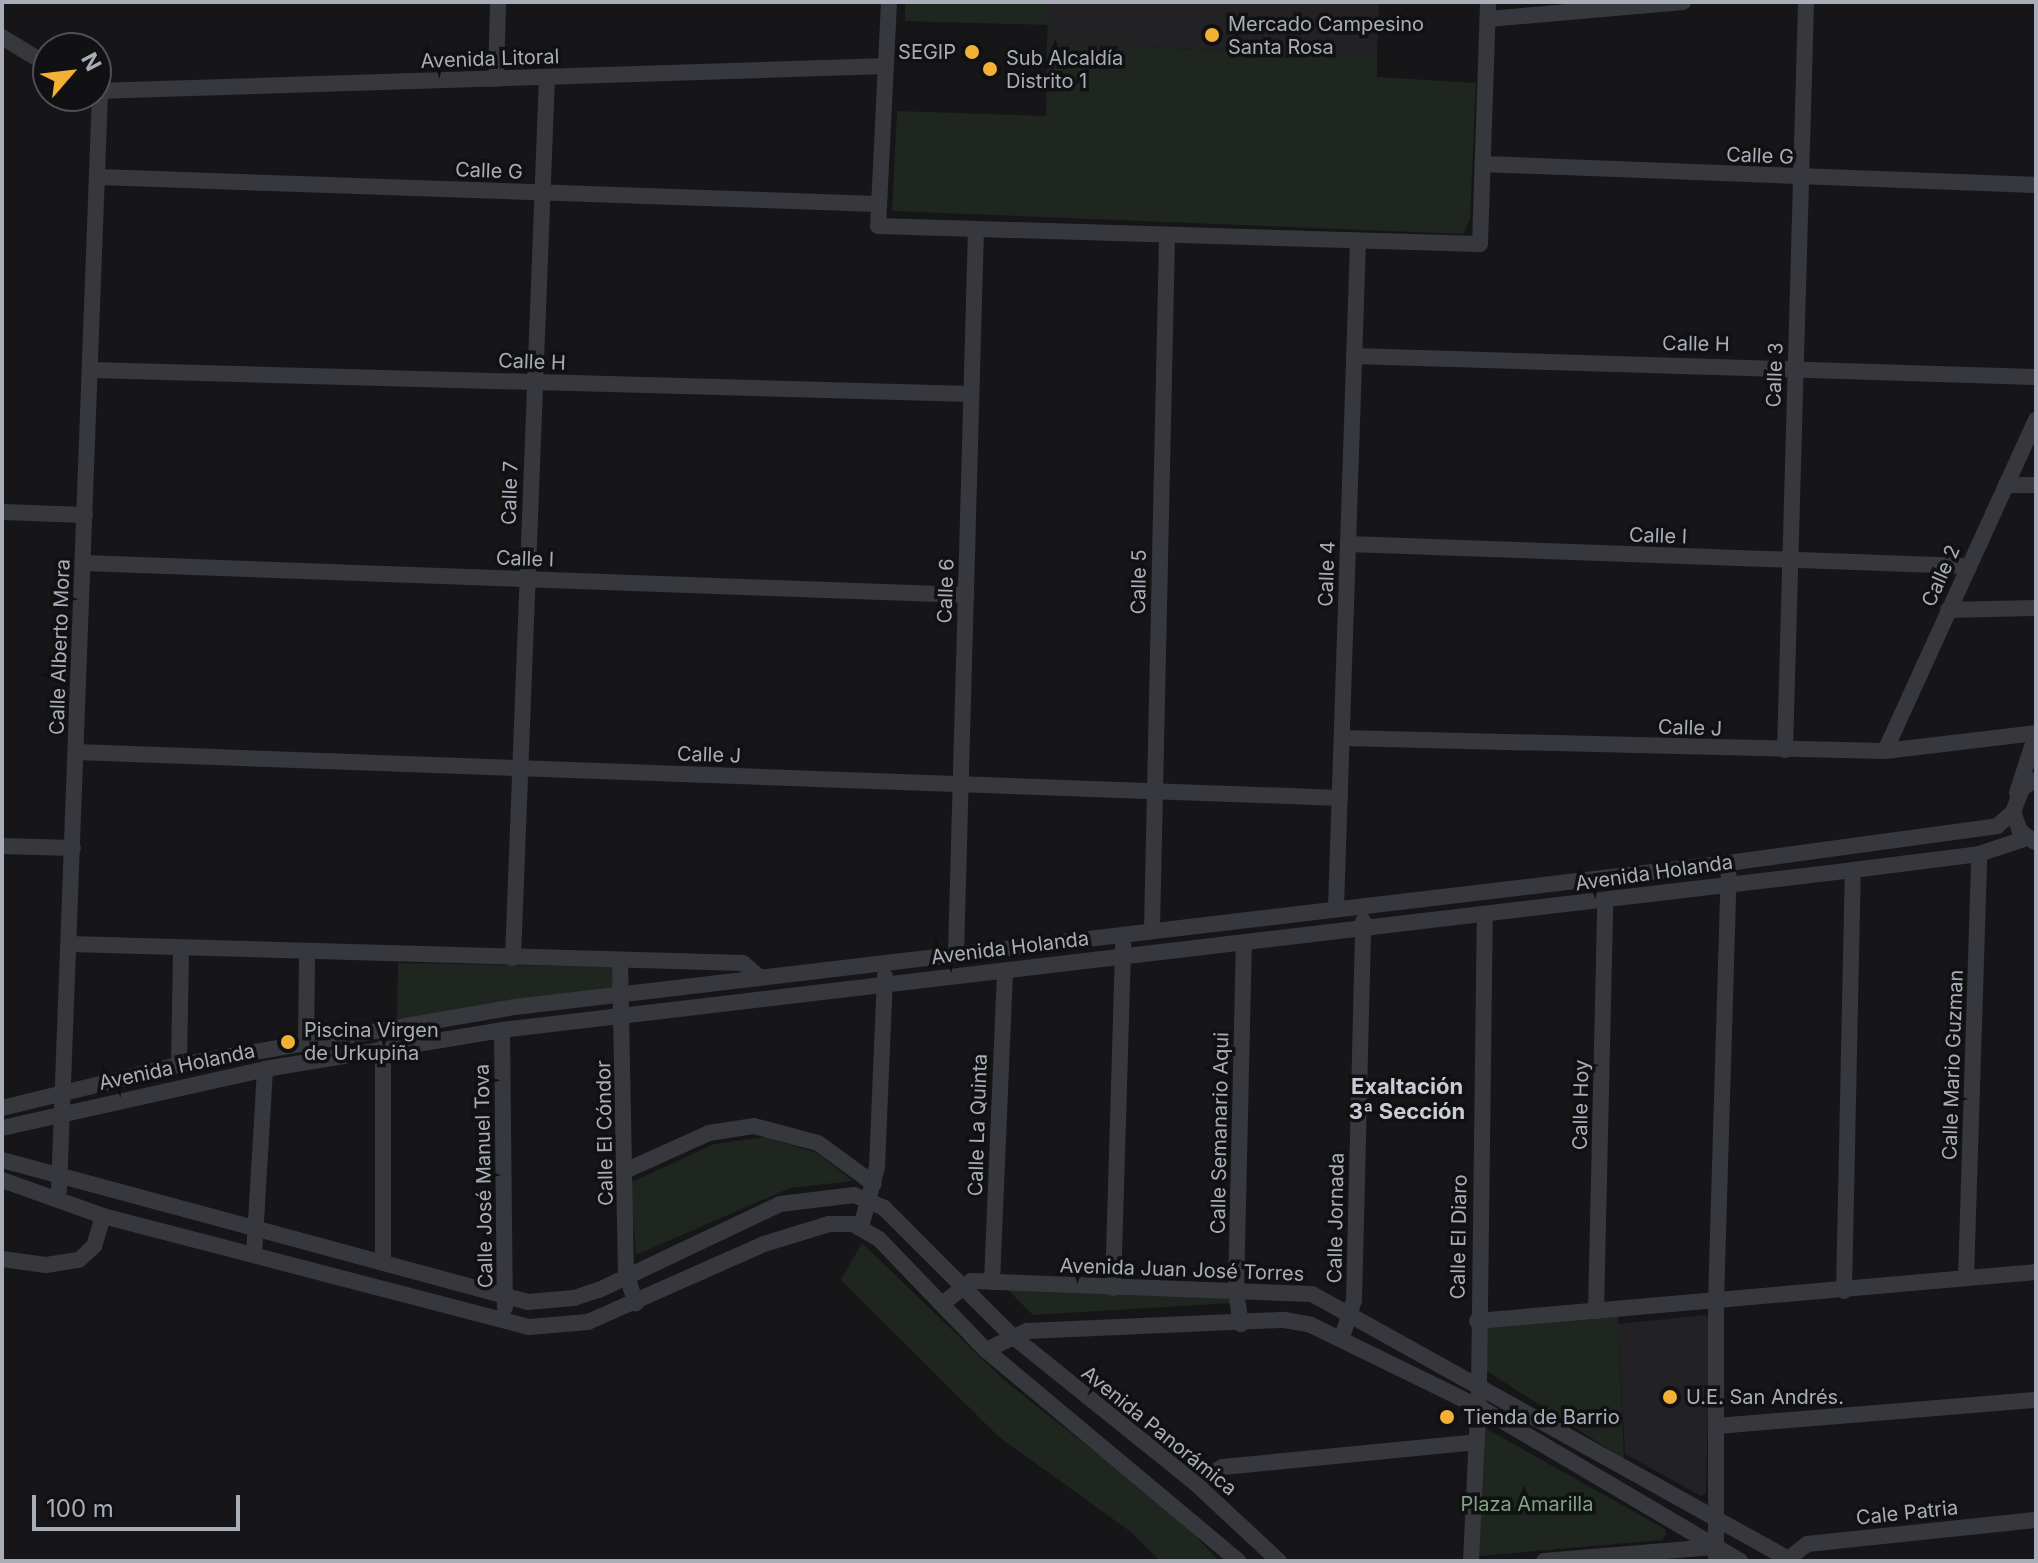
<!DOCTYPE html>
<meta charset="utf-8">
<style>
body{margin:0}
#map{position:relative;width:2038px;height:1563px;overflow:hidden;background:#161618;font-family:Inter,sans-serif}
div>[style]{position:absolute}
.built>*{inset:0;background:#222225}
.green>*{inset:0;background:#1e261f}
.minor>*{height:16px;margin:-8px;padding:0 8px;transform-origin:8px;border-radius:8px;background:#37383d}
.dots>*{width:22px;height:22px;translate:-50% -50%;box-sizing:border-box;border:4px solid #111113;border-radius:50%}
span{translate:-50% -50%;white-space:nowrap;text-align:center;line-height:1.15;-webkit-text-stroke:7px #111113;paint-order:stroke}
.poi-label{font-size:20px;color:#a8adb8}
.left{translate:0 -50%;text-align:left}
.right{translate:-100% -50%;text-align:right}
.street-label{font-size:20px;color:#a8adb8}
.park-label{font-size:20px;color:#7fa381}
.neighbourhood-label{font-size:22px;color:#c9ccd4;font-weight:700}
.frame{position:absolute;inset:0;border:4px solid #a8adb8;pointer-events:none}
.north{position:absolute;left:32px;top:32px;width:80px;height:80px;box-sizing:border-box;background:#111113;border:2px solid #4d4f55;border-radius:50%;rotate:62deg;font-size:22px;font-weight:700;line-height:32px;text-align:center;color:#a8adb8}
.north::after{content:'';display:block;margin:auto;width:28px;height:36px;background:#f2b134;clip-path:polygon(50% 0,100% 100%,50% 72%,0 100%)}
.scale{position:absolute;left:32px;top:1495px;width:208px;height:36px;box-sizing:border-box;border:4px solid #a8adb8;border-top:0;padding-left:10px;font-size:24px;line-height:28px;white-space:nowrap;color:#a8adb8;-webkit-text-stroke:6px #111113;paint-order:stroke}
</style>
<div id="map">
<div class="built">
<div style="clip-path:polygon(931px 2px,1379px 2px,1377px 55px,1047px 44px,1048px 11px)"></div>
<div style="clip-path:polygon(1705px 1315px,1710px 1319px,1706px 1493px,1701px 1496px,1625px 1454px,1618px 1324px)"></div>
</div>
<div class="green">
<div style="clip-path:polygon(905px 2px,1049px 2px,1048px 25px,905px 21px)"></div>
<div style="clip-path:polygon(1047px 44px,1377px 55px,1377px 77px,1476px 83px,1470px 220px,1463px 234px,892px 211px,897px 111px,1046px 116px)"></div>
<div style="clip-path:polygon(398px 963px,613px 967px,614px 989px,397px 1019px)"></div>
<div style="clip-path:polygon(765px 1137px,817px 1153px,853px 1181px,790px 1188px,636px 1255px,630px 1183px,714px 1144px)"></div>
<div style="clip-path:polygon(862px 1243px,1005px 1381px,1178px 1517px,1219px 1561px,1160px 1561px,1131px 1532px,999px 1437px,841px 1280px)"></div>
<div style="clip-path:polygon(1002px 1284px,1229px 1292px,1232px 1303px,1033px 1315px)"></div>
<div style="clip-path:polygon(1618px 1315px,1624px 1459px,1482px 1368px,1483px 1332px,1488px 1327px)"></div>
<div style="clip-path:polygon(1483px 1427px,1665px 1529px,1666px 1534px,1662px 1540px,1479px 1556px)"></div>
</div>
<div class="minor">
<div style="left:889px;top:2px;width:224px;rotate:92.8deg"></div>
<div style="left:878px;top:226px;width:602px;rotate:1.71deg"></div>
<div style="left:1480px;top:244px;width:242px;rotate:-88.1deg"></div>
<div style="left:1488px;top:19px;width:196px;rotate:-5deg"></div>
<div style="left:2px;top:37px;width:54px;rotate:31.3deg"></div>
<div style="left:496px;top:79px;width:77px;rotate:-88.5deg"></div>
<div style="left:96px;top:91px;width:790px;rotate:-1.81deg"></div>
<div style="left:1483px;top:164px;width:553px;rotate:2.17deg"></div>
<div style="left:98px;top:177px;width:781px;rotate:1.98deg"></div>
<div style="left:1354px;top:356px;width:682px;rotate:1.76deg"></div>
<div style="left:91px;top:370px;width:880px;rotate:1.56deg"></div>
<div style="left:2006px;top:485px;width:30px"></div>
<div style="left:2px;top:512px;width:83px;rotate:2.1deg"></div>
<div style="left:1348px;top:544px;width:618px;rotate:2.04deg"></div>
<div style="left:84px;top:563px;width:883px;rotate:2.08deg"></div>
<div style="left:1948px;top:610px;width:88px;rotate:-1.3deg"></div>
<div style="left:1342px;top:738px;width:543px;rotate:1.37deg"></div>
<div style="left:1885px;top:751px;width:152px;rotate:-6.8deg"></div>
<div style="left:1785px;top:750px;width:748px;rotate:-88.39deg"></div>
<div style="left:1885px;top:751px;width:364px;rotate:-65.5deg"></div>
<div style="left:76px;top:752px;width:1265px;rotate:2.08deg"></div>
<div style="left:2017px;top:793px;width:62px;rotate:-72.1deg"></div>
<div style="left:2035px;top:842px;width:19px;rotate:-144deg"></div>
<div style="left:2020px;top:831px;width:20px;rotate:-110deg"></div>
<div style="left:2013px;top:812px;width:26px;rotate:-69deg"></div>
<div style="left:2022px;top:788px;width:16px;rotate:-30deg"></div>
<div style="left:2px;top:846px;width:71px;rotate:1.6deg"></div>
<div style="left:1336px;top:908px;width:668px;rotate:-88.11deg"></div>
<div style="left:1152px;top:930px;width:695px;rotate:-88.76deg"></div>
<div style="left:69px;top:944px;width:674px;rotate:1.61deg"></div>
<div style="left:743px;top:963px;width:21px;rotate:41deg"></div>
<div style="left:956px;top:953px;width:724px;rotate:-88.42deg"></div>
<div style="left:513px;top:958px;width:881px;rotate:-87.79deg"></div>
<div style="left:620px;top:961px;width:312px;rotate:88.9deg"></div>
<div style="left:626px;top:1273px;width:32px;rotate:72deg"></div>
<div style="left:502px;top:1030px;width:278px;rotate:89.4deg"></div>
<div style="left:306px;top:1043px;width:88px;rotate:-89.3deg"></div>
<div style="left:383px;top:1048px;width:214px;rotate:90deg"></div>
<div style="left:179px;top:1065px;width:115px;rotate:-89deg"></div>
<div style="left:2px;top:1108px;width:182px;rotate:-13.7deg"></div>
<div style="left:179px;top:1065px;width:341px;rotate:-9.8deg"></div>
<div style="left:515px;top:1007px;width:1222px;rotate:-6.77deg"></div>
<div style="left:1728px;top:863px;width:272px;rotate:-7.8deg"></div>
<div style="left:1997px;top:826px;width:21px;rotate:-41deg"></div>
<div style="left:2px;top:1128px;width:270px;rotate:-12.6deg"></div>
<div style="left:265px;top:1069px;width:240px;rotate:-9.3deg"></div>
<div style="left:502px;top:1030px;width:1360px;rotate:-6.75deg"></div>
<div style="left:1853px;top:870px;width:127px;rotate:-7.2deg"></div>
<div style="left:1979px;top:854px;width:51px;rotate:-18.4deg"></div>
<div style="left:2px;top:1160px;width:545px;rotate:15.11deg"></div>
<div style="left:528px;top:1302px;width:46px;rotate:-5deg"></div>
<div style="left:574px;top:1298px;width:26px;rotate:-18deg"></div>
<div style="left:599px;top:1290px;width:200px;rotate:-25.4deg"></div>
<div style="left:780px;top:1204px;width:75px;rotate:-6.9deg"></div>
<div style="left:854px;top:1195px;width:33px;rotate:23deg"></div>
<div style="left:884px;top:1208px;width:180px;rotate:45deg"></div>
<div style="left:1011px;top:1335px;width:236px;rotate:38.8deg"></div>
<div style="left:1195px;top:1483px;width:115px;rotate:42.9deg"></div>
<div style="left:627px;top:1170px;width:90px;rotate:-24.3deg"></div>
<div style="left:709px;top:1133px;width:46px;rotate:-8.8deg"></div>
<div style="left:754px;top:1126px;width:66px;rotate:14.9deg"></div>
<div style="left:818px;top:1143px;width:69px;rotate:36.2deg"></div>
<div style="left:2px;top:1180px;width:107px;rotate:19.6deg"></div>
<div style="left:103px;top:1216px;width:440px;rotate:14.6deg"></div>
<div style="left:529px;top:1327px;width:59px;rotate:-4.8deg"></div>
<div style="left:588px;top:1322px;width:193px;rotate:-23.9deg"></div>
<div style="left:764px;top:1244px;width:68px;rotate:-17.1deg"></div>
<div style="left:829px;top:1224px;width:24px"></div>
<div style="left:853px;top:1224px;width:30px;rotate:30deg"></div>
<div style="left:879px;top:1239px;width:154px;rotate:46.1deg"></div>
<div style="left:986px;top:1350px;width:329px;rotate:39.9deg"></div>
<div style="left:59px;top:1190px;width:1098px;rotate:-87.86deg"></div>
<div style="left:861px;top:1227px;width:62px;rotate:-75.1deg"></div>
<div style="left:877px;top:1167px;width:191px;rotate:-87.6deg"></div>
<div style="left:254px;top:1255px;width:186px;rotate:-86.6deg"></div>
<div style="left:2px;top:1259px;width:44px;rotate:7.8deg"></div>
<div style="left:46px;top:1265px;width:33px;rotate:-9deg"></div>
<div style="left:79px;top:1260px;width:21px;rotate:-43deg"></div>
<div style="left:94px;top:1246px;width:31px;rotate:-73deg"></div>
<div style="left:1966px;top:1278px;width:424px;rotate:-88.2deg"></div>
<div style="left:992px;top:1282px;width:312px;rotate:-87.6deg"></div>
<div style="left:1113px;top:1288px;width:344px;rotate:-88.3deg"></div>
<div style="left:1844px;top:1291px;width:421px;rotate:-88.8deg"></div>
<div style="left:942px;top:1304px;width:37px;rotate:-38deg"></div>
<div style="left:971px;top:1281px;width:341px;rotate:2.2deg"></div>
<div style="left:1312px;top:1294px;width:549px;rotate:29.08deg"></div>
<div style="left:1596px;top:1311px;width:410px;rotate:-88.7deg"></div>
<div style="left:1477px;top:1321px;width:561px;rotate:-5.01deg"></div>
<div style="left:1241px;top:1324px;width:33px;rotate:-99deg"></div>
<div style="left:1236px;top:1291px;width:349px;rotate:-88.7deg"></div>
<div style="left:1342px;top:1337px;width:38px;rotate:-72deg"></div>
<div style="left:1354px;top:1301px;width:380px;rotate:-88.6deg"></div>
<div style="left:986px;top:1350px;width:45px;rotate:-24.9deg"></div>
<div style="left:1027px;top:1331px;width:257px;rotate:-2.5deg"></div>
<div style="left:1284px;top:1320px;width:27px;rotate:10deg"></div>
<div style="left:1311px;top:1325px;width:187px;rotate:26deg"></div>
<div style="left:1479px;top:1407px;width:303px;rotate:30.5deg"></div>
<div style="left:1717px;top:1426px;width:320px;rotate:-4.7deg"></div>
<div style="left:1195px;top:1483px;width:32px;rotate:-30deg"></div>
<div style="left:1223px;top:1467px;width:255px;rotate:-5.6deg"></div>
<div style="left:1788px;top:1559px;width:24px;rotate:-38deg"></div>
<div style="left:1807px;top:1544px;width:230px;rotate:-6deg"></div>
<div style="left:1471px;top:1561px;width:172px;rotate:-87.3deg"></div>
<div style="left:1479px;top:1389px;width:475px;rotate:-89.3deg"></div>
<div style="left:1544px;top:1561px;width:173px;rotate:-4.7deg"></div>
<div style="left:1716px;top:1561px;width:260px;rotate:-90deg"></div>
<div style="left:1716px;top:1301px;width:426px;rotate:-88.3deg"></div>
</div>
<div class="dots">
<div style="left:1212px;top:35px;background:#f2b134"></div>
<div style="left:972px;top:52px;background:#f2b134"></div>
<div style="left:990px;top:69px;background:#f2b134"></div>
<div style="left:288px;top:1042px;background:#f2b134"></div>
<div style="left:1670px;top:1397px;background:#f2b134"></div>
<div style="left:1447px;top:1417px;background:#f2b134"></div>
</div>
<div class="poi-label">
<span class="left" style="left:1228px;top:36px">Mercado Campesino<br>Santa Rosa</span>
<span class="right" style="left:956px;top:52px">SEGIP</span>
<span class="left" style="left:1006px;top:70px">Sub Alcaldía<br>Distrito 1</span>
<span class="left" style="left:304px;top:1042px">Piscina Virgen<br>de Urkupiña</span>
<span class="left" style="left:1686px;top:1397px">U.E. San Andrés.</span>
<span class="left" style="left:1463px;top:1417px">Tienda de Barrio</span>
</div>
<div class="street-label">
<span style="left:490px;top:59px;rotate:-2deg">Avenida Litoral</span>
<span style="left:1760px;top:156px;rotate:2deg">Calle G</span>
<span style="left:489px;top:171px;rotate:2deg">Calle G</span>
<span style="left:1696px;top:344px;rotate:1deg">Calle H</span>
<span style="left:532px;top:362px;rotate:2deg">Calle H</span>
<span style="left:1775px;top:375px;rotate:-88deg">Calle 3</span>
<span style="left:510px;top:493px;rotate:-88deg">Calle 7</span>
<span style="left:1658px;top:536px;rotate:2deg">Calle I</span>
<span style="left:525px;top:559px;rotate:2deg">Calle I</span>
<span style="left:1327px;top:574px;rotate:-88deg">Calle 4</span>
<span style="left:1941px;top:576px;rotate:-66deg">Calle 2</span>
<span style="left:1139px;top:582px;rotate:-89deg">Calle 5</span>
<span style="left:946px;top:591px;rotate:-88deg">Calle 6</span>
<span style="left:60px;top:647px;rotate:-88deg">Calle Alberto Mora</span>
<span style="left:1690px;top:728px;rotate:2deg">Calle J</span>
<span style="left:709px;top:755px;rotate:2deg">Calle J</span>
<span style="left:1654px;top:873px;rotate:-8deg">Avenida Holanda</span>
<span style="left:1010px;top:948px;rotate:-7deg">Avenida Holanda</span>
<span style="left:1953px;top:1065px;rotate:-88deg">Calle Mario Guzman</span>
<span style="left:177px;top:1067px;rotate:-12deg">Avenida Holanda</span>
<span style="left:1581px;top:1105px;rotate:-89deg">Calle Hoy</span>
<span style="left:978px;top:1125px;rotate:-88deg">Calle La Quinta</span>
<span style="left:605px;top:1133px;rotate:-91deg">Calle El Cóndor</span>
<span style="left:1220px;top:1133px;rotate:-89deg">Calle Semanario Aqui</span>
<span style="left:484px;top:1176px;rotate:-91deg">Calle José Manuel Tova</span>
<span style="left:1336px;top:1218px;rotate:-89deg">Calle Jornada</span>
<span style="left:1459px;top:1237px;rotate:-89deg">Calle El Diaro</span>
<span style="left:1182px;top:1270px;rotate:2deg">Avenida Juan José Torres</span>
<span style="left:1159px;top:1431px;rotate:39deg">Avenida Panorámica</span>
<span style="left:1907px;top:1513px;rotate:-6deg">Cale Patria</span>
</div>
<div class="park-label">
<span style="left:1527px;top:1504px">Plaza Amarilla</span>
</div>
<div class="neighbourhood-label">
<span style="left:1407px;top:1099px">Exaltación<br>3ª Sección</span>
</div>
<div class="frame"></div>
<div class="north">N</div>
<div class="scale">100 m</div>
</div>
